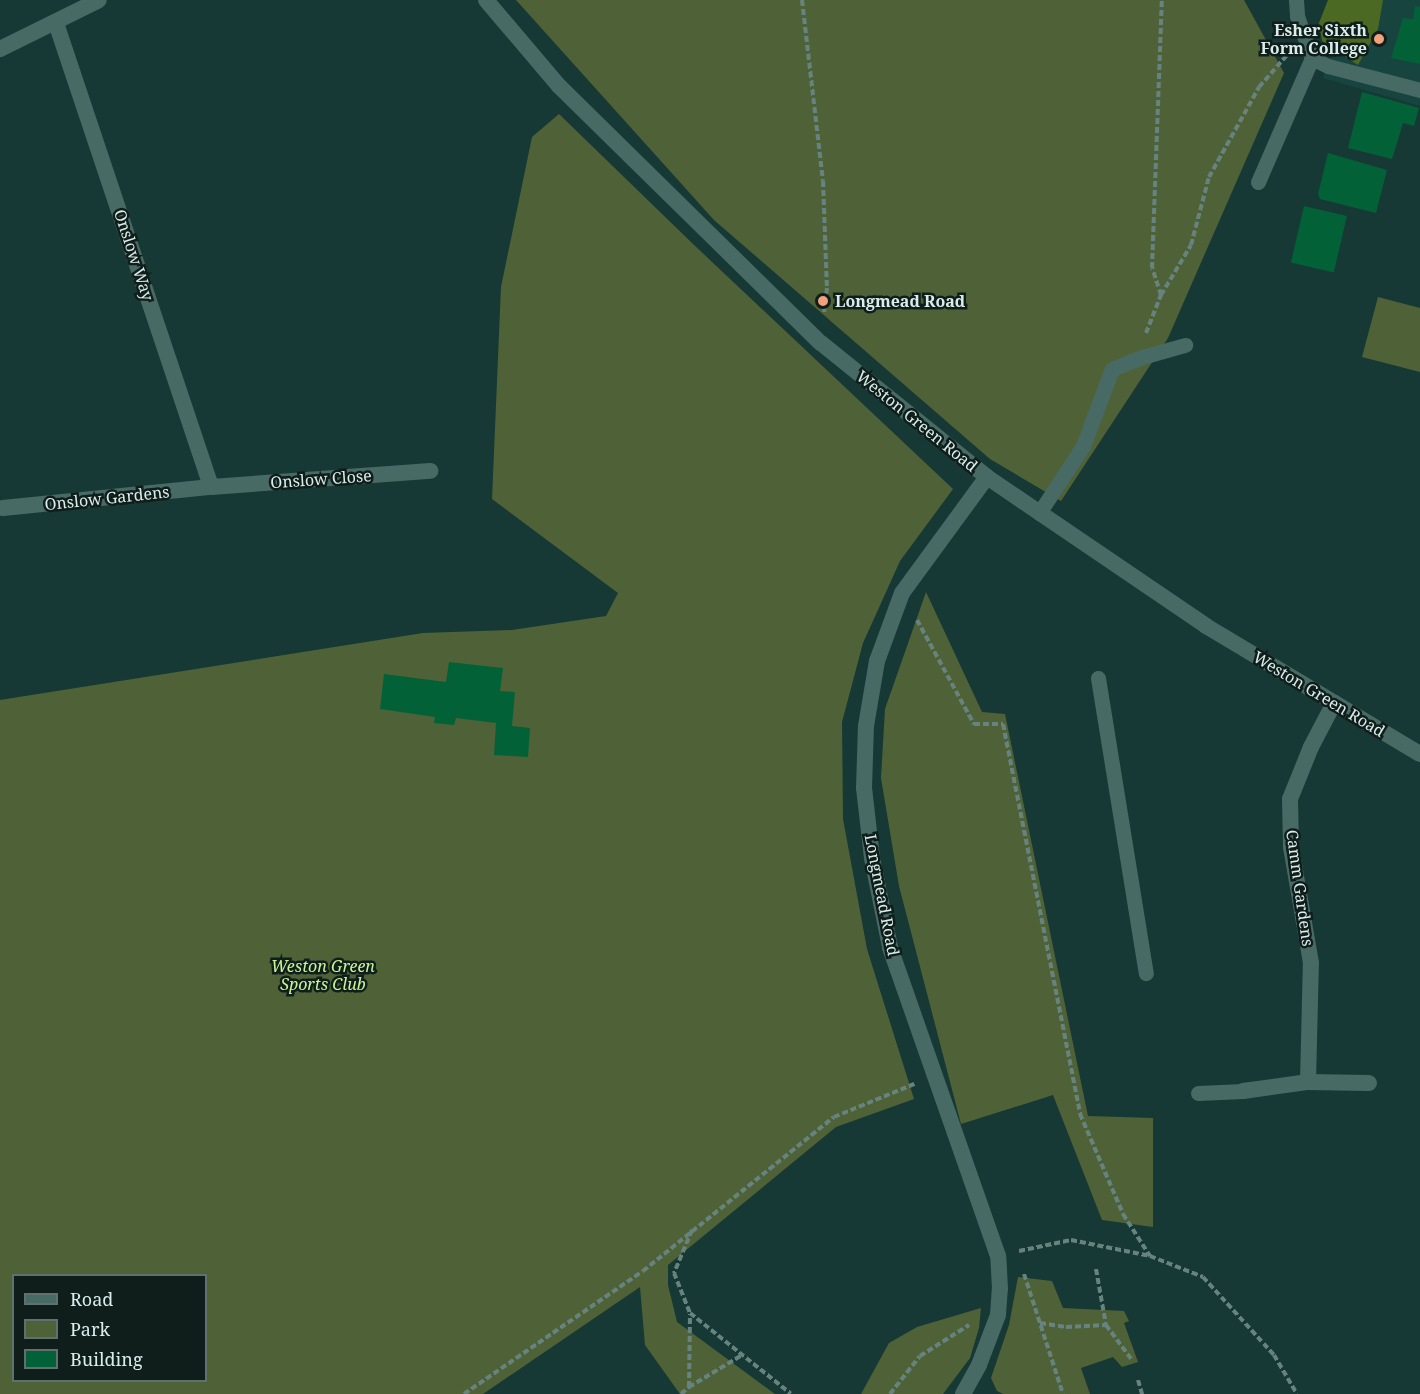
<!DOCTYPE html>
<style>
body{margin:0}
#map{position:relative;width:1420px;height:1394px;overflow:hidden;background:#173935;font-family:"Noto Serif",serif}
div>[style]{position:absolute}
.built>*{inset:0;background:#17443f}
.green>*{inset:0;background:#4f6237}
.forest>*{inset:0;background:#4c6923}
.building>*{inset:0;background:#036138;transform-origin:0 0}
.path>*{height:4px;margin-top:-2px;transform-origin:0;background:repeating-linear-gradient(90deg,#67837f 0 6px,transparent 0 9px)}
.service>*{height:15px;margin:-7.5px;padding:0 7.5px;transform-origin:7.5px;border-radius:7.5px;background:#486a65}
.minor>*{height:16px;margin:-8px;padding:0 8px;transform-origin:8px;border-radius:8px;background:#486a65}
.dots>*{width:16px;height:16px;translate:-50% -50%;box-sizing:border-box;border:3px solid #0f1d1b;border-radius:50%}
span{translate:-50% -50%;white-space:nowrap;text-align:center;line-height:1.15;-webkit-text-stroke:5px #0f1d1b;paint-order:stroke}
.poi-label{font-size:16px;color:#daedea;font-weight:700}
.right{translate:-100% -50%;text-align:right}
.left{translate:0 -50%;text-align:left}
.street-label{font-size:16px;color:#daedea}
.park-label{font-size:16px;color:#c9f594;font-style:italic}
.legend{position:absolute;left:12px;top:1274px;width:195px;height:108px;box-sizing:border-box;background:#0f1d1b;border:2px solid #60706e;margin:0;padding:8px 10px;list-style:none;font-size:18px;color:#daedea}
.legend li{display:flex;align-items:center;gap:12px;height:30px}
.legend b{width:30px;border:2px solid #60706e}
</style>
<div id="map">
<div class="built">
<div style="clip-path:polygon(1347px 0,1420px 0,1420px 106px,1323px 78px,1346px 21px)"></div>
</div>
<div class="green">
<div style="clip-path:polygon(516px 0,1244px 0,1284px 73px,1168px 338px,1061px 501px,990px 459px,714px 220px)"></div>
<div style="clip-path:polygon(evenodd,559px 114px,693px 244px,953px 489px,900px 561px,863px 643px,842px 722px,843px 819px,867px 949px,914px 1099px,836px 1127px,668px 1265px,668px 1285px,677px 1322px,775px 1394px,680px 1394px,645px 1345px,640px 1287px,483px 1394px,0 1394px,0 700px,423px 633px,512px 630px,606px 616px,618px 593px,492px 499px,501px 287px,532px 137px,559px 114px,14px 1276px,206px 1276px,206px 1380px,14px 1380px,14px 1276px)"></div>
<div style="clip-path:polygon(1378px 297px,1420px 308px,1420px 372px,1362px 357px)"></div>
<div style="clip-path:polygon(926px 592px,982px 712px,1005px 714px,1088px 1116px,1153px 1118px,1153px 1227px,1102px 1220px,1053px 1095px,961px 1124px,899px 886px,881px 778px,885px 709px)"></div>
<div style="clip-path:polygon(1018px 1277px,1052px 1281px,1063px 1308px,1124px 1311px,1129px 1321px,1124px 1323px,1138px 1362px,1122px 1367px,1113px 1357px,1081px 1368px,1090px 1394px,1003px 1394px,997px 1391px,991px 1378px,1009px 1325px)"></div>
<div style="clip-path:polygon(981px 1308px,979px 1328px,970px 1358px,943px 1394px,861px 1394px,889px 1343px,917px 1327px)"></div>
</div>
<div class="forest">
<div style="clip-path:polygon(1328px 0,1383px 0,1378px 29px,1358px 65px,1322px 41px,1319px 23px)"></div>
</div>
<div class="building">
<div style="clip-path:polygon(1415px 6px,1420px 7px,1420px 64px,1391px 58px,1403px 18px,1413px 19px)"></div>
<div style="clip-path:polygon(1362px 92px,1419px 108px,1414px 126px,1403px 123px,1392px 159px,1348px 148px)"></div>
<div style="clip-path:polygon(1328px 153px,1387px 170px,1376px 213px,1320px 199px,1318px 194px)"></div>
<div style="left:1304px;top:206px;width:44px;height:58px;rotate:13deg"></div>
<div style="clip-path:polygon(449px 662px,503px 668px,500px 691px,515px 692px,512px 726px,530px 728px,528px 757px,494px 755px,496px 723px,456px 718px,454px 725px,434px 723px,435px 717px,380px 709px,384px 674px,446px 682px)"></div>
</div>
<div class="path">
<div style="left:802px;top:0;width:182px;rotate:83.4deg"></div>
<div style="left:823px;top:181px;width:107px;rotate:87.9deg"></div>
<div style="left:827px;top:288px;width:25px;rotate:97deg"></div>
<div style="left:1161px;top:295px;width:28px;rotate:-108deg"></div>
<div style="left:1152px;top:268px;width:268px;rotate:-87.9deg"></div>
<div style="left:1146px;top:333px;width:41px;rotate:-68.5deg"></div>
<div style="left:1161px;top:295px;width:58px;rotate:-59deg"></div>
<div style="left:1191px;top:245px;width:70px;rotate:-75.2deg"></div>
<div style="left:1209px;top:177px;width:103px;rotate:-60.9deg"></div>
<div style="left:1259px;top:87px;width:44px;rotate:-48.7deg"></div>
<div style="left:917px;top:620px;width:119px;rotate:61.3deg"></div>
<div style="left:974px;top:724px;width:29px"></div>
<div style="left:1003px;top:724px;width:398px;rotate:78.8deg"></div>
<div style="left:1080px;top:1114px;width:109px;rotate:66.7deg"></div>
<div style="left:1123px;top:1214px;width:50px;rotate:57.3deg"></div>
<div style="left:692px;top:1230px;width:47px;rotate:112.7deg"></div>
<div style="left:674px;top:1273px;width:43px;rotate:68.2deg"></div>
<div style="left:690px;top:1313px;width:129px;rotate:38.7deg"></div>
<div style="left:1019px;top:1251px;width:53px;rotate:-11.9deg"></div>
<div style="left:1071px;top:1240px;width:81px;rotate:11.4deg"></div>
<div style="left:1150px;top:1256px;width:57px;rotate:21.6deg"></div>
<div style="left:1203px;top:1277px;width:105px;rotate:47.7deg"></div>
<div style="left:1274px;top:1355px;width:45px;rotate:59.5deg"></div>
<div style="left:1096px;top:1269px;width:57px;rotate:79.9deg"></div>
<div style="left:1106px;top:1325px;width:44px;rotate:53.4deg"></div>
<div style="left:1024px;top:1274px;width:126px;rotate:72deg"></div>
<div style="left:1040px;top:1323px;width:26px;rotate:9deg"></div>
<div style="left:1066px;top:1327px;width:40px;rotate:-2.9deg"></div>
<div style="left:1138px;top:1380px;width:15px;rotate:74deg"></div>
<div style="left:689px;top:1387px;width:73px;rotate:-89.2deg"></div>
<div style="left:464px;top:1394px;width:217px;rotate:-34.5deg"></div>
<div style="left:643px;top:1271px;width:245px;rotate:-38.9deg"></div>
<div style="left:834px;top:1117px;width:87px;rotate:-22.4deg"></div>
<div style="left:681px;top:1394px;width:11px;rotate:-41deg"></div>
<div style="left:689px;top:1387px;width:62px;rotate:-31.1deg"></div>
<div style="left:890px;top:1394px;width:48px;rotate:-51.7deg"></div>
<div style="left:920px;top:1356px;width:58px;rotate:-32.3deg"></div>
</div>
<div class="service">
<div style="left:1296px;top:0;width:16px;rotate:86deg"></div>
<div style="left:1297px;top:16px;width:45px;rotate:70.3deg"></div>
<div style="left:1312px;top:58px;width:18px;rotate:27deg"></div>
<div style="left:1328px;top:66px;width:95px;rotate:14.6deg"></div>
<div style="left:1258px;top:182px;width:135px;rotate:-66.5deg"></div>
<div style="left:1039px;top:513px;width:80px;rotate:-56.7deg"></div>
<div style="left:1083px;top:446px;width:82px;rotate:-69.4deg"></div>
<div style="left:1112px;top:369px;width:32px;rotate:-22deg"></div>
<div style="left:1142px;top:357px;width:45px;rotate:-15.6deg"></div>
<div style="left:1098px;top:678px;width:299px;rotate:80.8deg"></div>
<div style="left:1198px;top:1093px;width:45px;rotate:-2.5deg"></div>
</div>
<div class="minor">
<div style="left:486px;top:0;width:111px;rotate:49.7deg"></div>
<div style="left:558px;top:85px;width:368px;rotate:44.5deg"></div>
<div style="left:821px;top:343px;width:213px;rotate:38.9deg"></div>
<div style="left:987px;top:477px;width:265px;rotate:34.2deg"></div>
<div style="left:1206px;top:626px;width:249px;rotate:30.9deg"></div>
<div style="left:56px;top:23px;width:489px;rotate:71.5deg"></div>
<div style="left:0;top:49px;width:110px;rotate:-26.3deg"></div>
<div style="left:3px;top:508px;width:209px;rotate:-5.8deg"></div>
<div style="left:211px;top:487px;width:220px;rotate:-4.2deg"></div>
<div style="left:1308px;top:1082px;width:119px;rotate:-88.6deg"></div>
<div style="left:1311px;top:963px;width:118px;rotate:-99.8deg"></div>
<div style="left:1291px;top:847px;width:48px;rotate:-91.2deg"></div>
<div style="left:1290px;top:799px;width:56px;rotate:-68deg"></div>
<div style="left:1311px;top:747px;width:50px;rotate:-62.4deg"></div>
<div style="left:1243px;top:1091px;width:66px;rotate:-7.9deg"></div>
<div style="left:1308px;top:1082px;width:61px;rotate:0.9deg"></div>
<div style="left:963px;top:1394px;width:33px;rotate:-61deg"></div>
<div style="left:979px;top:1365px;width:53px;rotate:-69.2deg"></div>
<div style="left:998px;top:1315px;width:26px;rotate:-86deg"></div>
<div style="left:1000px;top:1289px;width:33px;rotate:-93deg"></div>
<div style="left:998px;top:1256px;width:327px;rotate:-109.3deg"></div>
<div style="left:890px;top:947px;width:91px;rotate:-101.4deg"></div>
<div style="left:872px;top:858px;width:70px;rotate:-96.5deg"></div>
<div style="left:864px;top:788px;width:62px;rotate:-88.2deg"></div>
<div style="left:866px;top:726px;width:66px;rotate:-80.4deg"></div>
<div style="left:877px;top:661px;width:72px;rotate:-69.8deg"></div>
<div style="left:902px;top:593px;width:144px;rotate:-53.8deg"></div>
</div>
<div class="dots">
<div style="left:1379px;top:39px;background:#f1a17c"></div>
<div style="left:823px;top:301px;background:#f1a17c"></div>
</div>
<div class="poi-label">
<span class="right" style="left:1367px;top:39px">Esher Sixth<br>Form College</span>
<span class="left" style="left:835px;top:301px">Longmead Road</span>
</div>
<div class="street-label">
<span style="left:134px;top:255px;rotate:72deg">Onslow Way</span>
<span style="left:917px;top:421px;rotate:39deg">Weston Green Road</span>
<span style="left:321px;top:479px;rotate:-4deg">Onslow Close</span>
<span style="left:107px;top:498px;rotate:-6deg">Onslow Gardens</span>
<span style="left:1319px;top:694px;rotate:31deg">Weston Green Road</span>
<span style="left:1300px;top:888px;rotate:82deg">Camm Gardens</span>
<span style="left:882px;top:895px;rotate:79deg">Longmead Road</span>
</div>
<div class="park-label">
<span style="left:323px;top:975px">Weston Green<br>Sports Club</span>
</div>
<ul class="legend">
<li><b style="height:8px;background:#486a65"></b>Road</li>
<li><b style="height:16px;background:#4f6237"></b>Park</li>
<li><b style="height:16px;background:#036138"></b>Building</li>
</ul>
</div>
